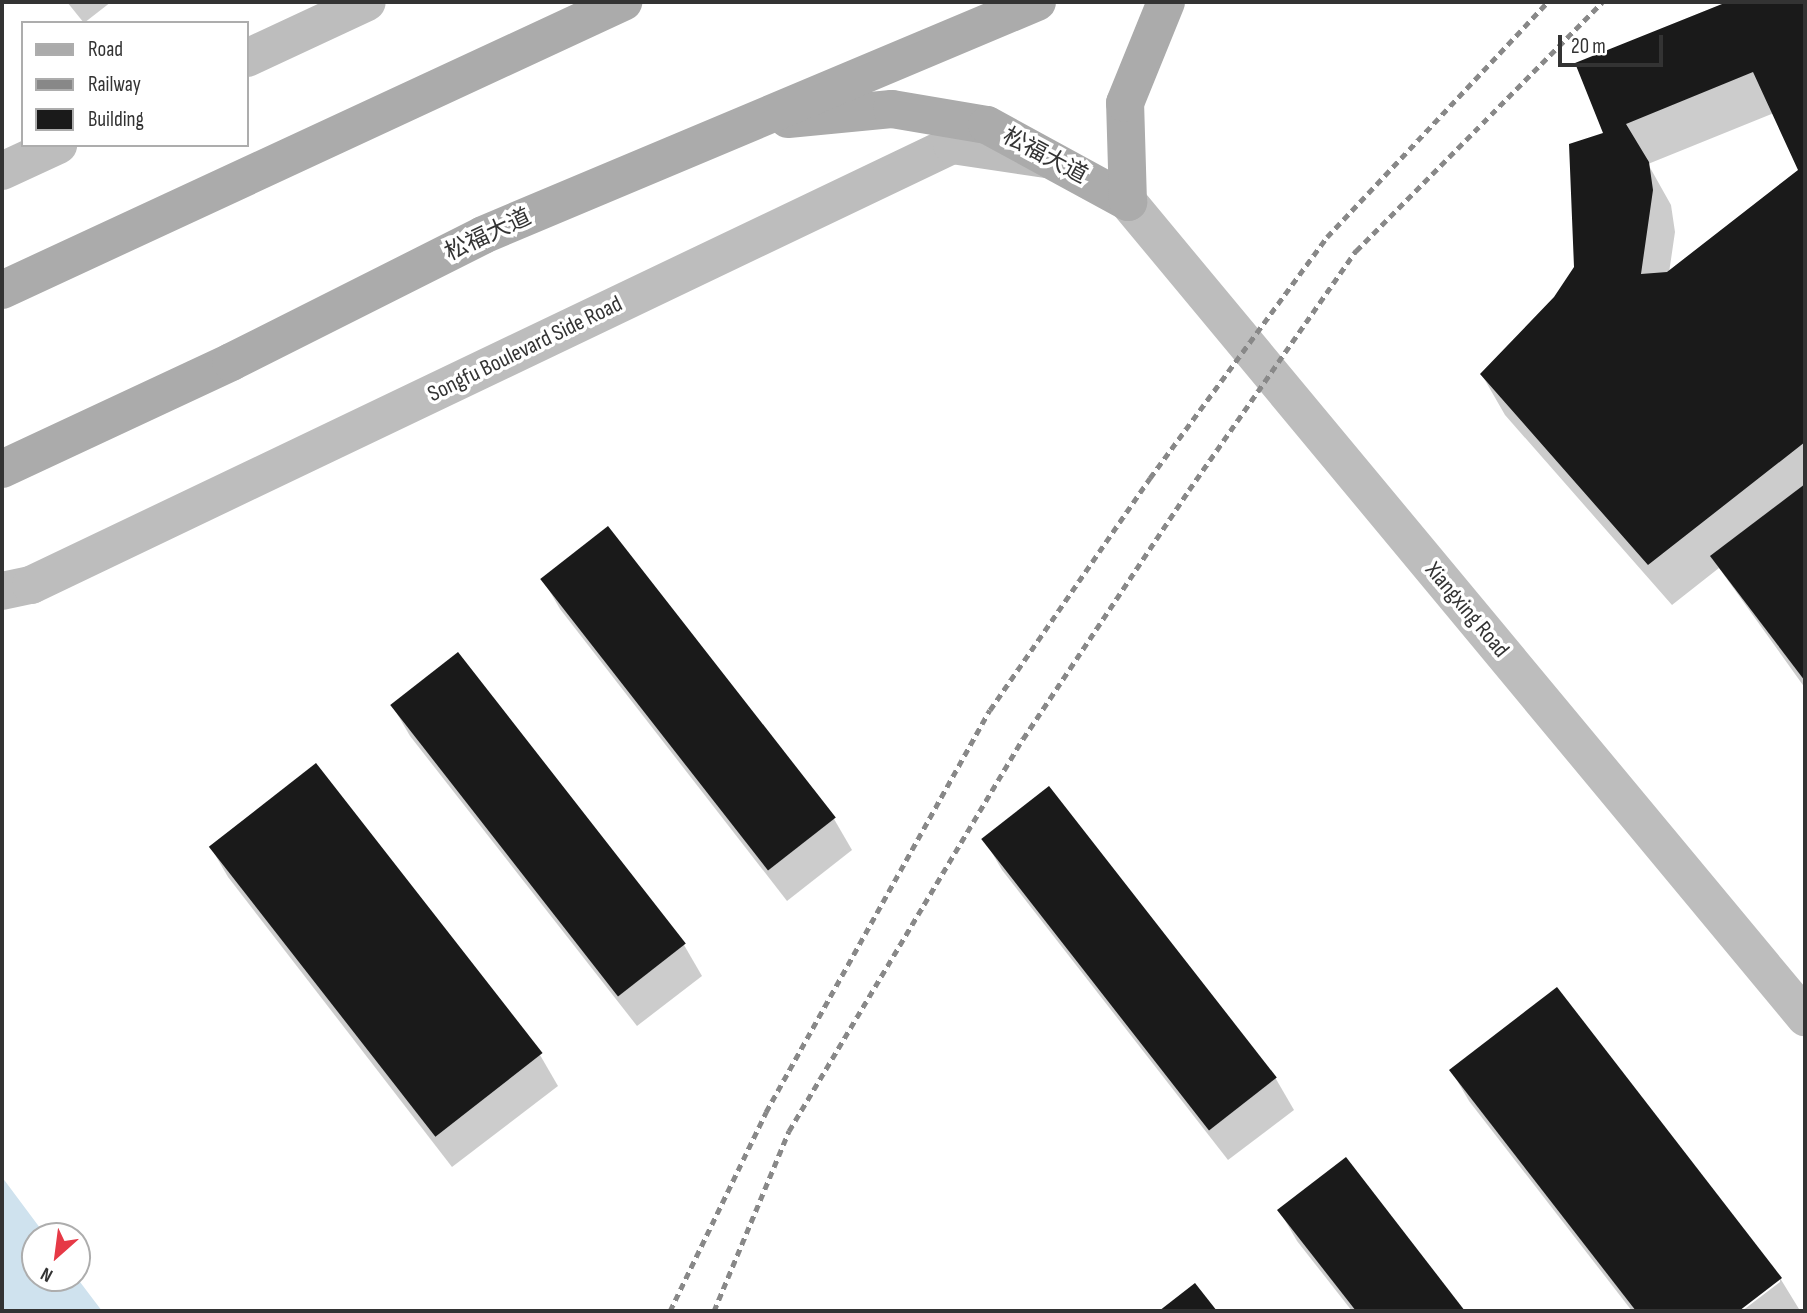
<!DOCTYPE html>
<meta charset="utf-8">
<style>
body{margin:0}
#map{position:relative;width:1807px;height:1313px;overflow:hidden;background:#fff;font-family:"Sofia Sans Condensed","Noto Sans SC",sans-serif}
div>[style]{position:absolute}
.water>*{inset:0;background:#cfe2ee}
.shadow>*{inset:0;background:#0003}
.building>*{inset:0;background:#1a1a1a;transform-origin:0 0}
.secondary>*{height:38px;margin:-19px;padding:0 19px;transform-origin:19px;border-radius:19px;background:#bdbdbd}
.primary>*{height:38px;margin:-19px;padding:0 19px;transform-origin:19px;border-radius:19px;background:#ababab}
.rail>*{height:5px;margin-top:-2.5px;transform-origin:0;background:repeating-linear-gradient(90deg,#888 0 7px,transparent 0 12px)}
span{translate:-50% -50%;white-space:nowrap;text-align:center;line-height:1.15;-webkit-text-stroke:7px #fff;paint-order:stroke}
.street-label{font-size:23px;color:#333}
.frame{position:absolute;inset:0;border:4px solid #333;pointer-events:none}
.legend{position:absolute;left:21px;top:21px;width:228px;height:126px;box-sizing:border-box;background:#fff;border:2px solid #adadad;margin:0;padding:9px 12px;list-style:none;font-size:21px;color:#333}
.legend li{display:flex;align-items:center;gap:14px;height:35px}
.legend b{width:35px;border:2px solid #adadad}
.north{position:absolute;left:21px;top:1222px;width:70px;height:70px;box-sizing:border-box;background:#fff;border:2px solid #adadad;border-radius:50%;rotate:208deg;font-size:19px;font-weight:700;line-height:28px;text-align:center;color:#333}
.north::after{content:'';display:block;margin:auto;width:24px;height:32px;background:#e63946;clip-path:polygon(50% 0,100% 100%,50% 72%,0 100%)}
.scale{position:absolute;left:1558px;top:35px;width:105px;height:32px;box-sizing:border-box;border:4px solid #333;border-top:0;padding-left:9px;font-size:21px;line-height:24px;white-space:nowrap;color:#333;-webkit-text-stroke:5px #fff;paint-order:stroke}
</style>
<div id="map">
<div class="water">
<div style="clip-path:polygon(2px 1177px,46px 1236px,35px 1236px,35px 1278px,77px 1278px,102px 1311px,2px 1311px)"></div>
</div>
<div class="shadow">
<div style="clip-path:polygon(67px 2px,111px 2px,84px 23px)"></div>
<div style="clip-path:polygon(evenodd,1732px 2px,1805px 2px,1805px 688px,1719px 568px,1672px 605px,1505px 415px,1482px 375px,1556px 298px,1576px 268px,1605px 134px,1577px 64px,1732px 2px,1774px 113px,1800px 171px,1669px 273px,1675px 232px,1671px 205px,1648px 164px,1774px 113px)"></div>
<div style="clip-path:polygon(542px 578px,834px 819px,852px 850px,787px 901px,560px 609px)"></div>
<div style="clip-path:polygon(392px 705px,684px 945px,702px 976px,637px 1026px,410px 736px)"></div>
<div style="clip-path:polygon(316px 765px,540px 1055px,558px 1086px,452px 1167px,228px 877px,210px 846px)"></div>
<div style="clip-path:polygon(1049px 788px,1276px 1079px,1294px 1110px,1228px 1160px,1002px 870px,984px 839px)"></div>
<div style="clip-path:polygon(1451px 1070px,1780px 1277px,1736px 1311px,1632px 1311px,1469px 1101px)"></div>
<div style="clip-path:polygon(1345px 1159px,1463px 1311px,1352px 1311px,1297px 1241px,1279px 1210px)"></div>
<div style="clip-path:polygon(1780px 1278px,1799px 1309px,1742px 1311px,1780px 1282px)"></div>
</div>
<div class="building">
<div style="clip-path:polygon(evenodd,1727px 2px,1805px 2px,1805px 442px,1648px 565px,1480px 374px,1554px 297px,1574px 267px,1569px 144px,1603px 133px,1575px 63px,1727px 2px,1753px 72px,1798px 170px,1667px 272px,1641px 274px,1653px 190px,1649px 162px,1626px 124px,1753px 72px)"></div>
<div style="clip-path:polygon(1805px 484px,1805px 681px,1710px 556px)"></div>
<div style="left:608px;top:526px;width:370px;height:86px;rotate:52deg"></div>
<div style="left:458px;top:652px;width:370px;height:86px;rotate:52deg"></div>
<div style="left:316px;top:763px;width:368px;height:136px;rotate:52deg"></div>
<div style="left:1049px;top:786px;width:370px;height:86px;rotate:52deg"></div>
<div style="clip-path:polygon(1557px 987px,1782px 1278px,1739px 1311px,1636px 1311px,1449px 1070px)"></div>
<div style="clip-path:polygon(1346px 1157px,1465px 1311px,1356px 1311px,1277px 1210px)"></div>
<div style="clip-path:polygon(1195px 1283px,1217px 1311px,1159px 1311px)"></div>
</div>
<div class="secondary">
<div style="left:247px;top:58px;width:132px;rotate:-25deg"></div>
<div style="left:2px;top:171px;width:62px;rotate:-24.9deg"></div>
<div style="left:1128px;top:202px;width:1060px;rotate:50.28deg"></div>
<div style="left:2px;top:591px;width:30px;rotate:-12deg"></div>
<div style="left:31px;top:585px;width:1021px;rotate:-25.54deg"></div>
<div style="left:952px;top:145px;width:95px;rotate:8.5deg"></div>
</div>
<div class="primary">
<div style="left:788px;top:119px;width:104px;rotate:-5.5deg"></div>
<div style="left:892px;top:109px;width:96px;rotate:9.6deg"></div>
<div style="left:987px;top:125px;width:161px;rotate:28.6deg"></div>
<div style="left:1128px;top:202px;width:99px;rotate:-91.7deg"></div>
<div style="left:1125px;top:103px;width:109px;rotate:-67.9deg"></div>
<div style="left:2px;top:290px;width:685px;rotate:-24.88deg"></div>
<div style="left:2px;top:469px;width:253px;rotate:-25deg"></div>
<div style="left:231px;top:362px;width:282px;rotate:-26.7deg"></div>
<div style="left:483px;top:235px;width:601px;rotate:-22.81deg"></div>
</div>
<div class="rail">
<div style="left:670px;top:1311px;width:221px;rotate:-64.2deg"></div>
<div style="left:766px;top:1112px;width:460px;rotate:-60.9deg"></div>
<div style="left:990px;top:710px;width:282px;rotate:-55.4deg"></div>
<div style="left:1150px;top:478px;width:299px;rotate:-53.7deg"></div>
<div style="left:1327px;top:237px;width:323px;rotate:-46.8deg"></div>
<div style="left:714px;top:1311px;width:195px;rotate:-67.4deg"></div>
<div style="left:789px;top:1131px;width:457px;rotate:-59.2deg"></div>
<div style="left:1023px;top:739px;width:299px;rotate:-56.3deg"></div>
<div style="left:1189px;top:490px;width:292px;rotate:-55.1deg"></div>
<div style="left:1356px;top:251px;width:350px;rotate:-45.3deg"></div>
</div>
<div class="street-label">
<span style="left:1045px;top:156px;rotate:28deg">松福大道</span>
<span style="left:488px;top:235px;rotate:-25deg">松福大道</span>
<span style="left:525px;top:349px;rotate:-26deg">Songfu Boulevard Side Road</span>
<span style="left:1467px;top:610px;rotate:50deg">Xiangxing Road</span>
</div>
<div class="frame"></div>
<ul class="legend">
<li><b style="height:9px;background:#ababab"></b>Road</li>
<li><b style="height:9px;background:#888"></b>Railway</li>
<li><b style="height:19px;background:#1a1a1a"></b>Building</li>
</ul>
<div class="north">N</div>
<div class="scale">20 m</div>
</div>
